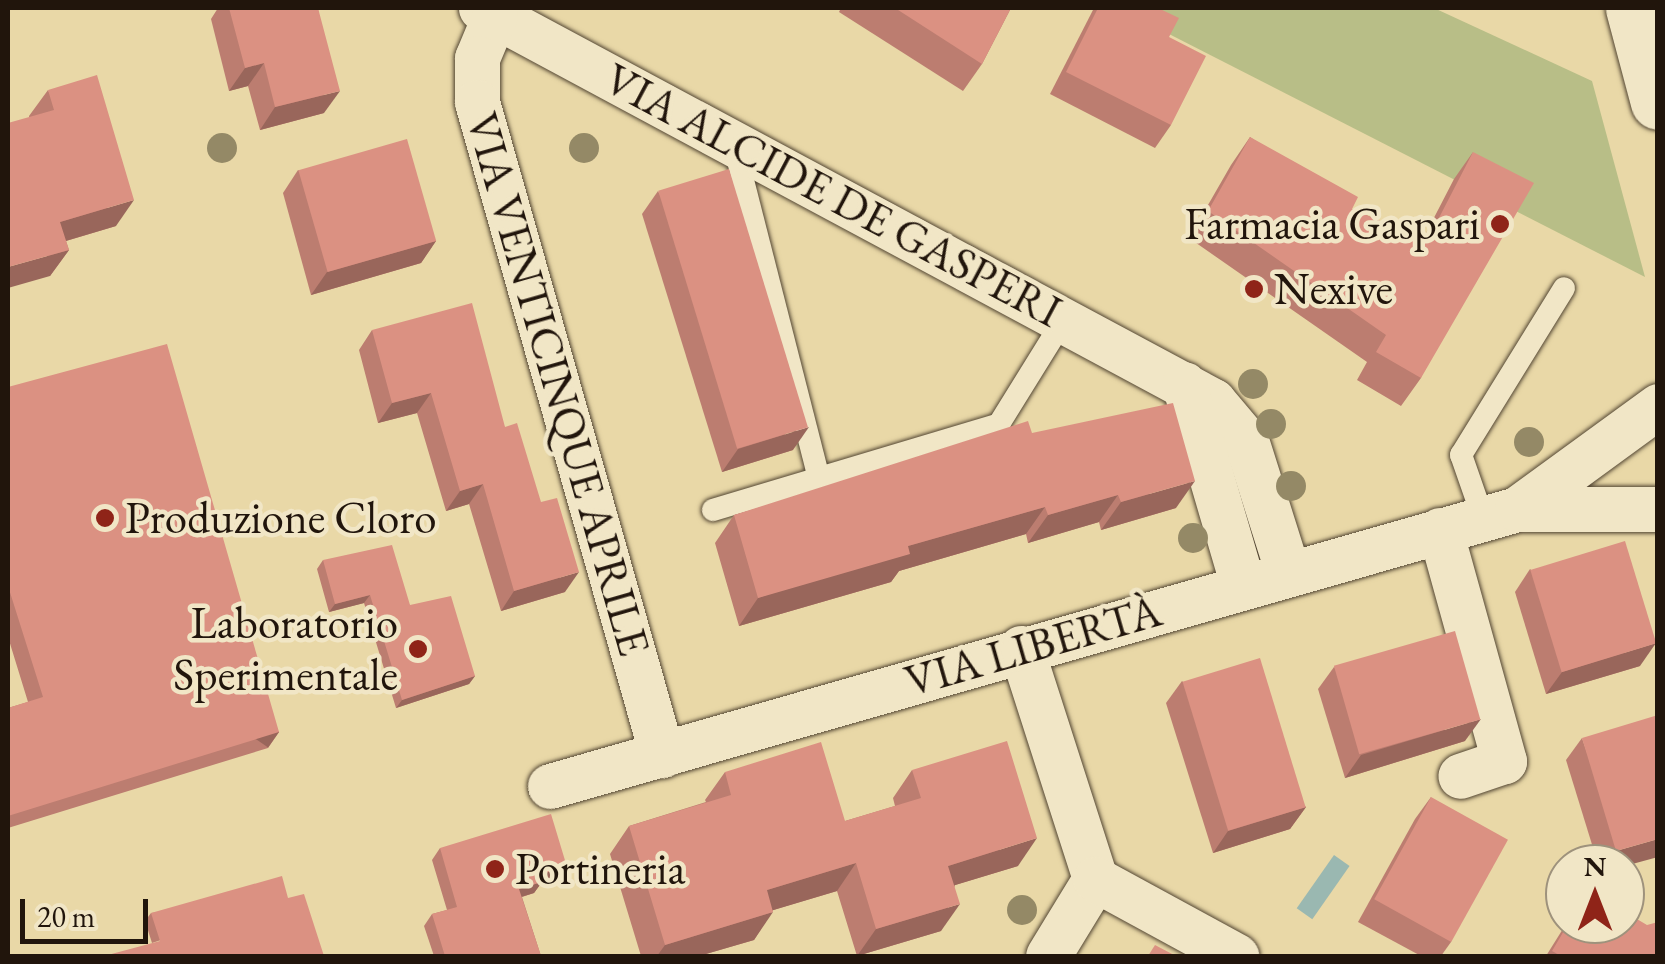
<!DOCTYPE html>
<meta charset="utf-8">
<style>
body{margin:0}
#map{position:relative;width:1665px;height:964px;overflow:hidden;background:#e9d8a7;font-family:"EB Garamond",serif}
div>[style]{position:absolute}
.green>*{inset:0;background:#b8be87}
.water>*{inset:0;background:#9ab8b1;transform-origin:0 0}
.roads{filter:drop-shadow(0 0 2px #534633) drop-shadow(0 0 2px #534633)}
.lane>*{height:22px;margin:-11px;padding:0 11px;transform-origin:11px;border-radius:11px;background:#f1e6c6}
.street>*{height:45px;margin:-22.5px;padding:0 22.5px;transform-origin:22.5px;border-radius:22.5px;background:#f1e6c6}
.secondary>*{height:55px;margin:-27.5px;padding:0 27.5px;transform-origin:27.5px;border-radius:27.5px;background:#f1e6c6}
.trees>*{width:30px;height:30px;margin:-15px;border-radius:50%;background:#948966}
.wall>*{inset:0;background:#bc7d70}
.shaded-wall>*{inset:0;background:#99665b;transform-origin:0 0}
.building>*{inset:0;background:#db9182;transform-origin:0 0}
.dots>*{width:28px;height:28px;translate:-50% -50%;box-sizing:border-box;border:5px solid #f1e6c6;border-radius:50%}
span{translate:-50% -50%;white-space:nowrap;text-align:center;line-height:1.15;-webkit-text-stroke:9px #f1e6c6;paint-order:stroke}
.street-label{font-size:45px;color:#21150c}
.poi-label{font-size:45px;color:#21150c}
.right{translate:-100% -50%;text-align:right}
.left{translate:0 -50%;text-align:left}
.frame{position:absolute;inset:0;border:10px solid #21150c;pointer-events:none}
.north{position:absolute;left:1545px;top:844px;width:100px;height:100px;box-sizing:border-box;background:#f1e6c6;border:2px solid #9e927c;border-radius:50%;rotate:0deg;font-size:28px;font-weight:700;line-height:40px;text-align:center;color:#21150c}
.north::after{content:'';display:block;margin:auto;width:35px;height:45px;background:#8f2418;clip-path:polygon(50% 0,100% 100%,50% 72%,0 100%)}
.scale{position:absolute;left:20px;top:899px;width:128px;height:45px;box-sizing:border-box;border:5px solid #21150c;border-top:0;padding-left:12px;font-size:30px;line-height:35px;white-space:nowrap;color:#21150c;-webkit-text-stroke:8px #f1e6c6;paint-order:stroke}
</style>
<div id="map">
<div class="green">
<div style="clip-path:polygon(1118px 8px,1434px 8px,1592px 81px,1645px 277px)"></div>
</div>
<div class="water">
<div style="left:1334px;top:855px;width:19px;height:65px;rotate:35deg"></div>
</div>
<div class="roads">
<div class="lane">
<div style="left:734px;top:145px;width:345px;rotate:75.7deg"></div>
<div style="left:713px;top:510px;width:299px;rotate:-16.7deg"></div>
<div style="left:999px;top:424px;width:123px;rotate:-58.2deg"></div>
<div style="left:1483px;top:518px;width:67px;rotate:-109.2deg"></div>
<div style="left:1461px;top:455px;width:196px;rotate:-58.3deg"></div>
</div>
<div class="street">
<div style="left:481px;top:8px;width:831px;rotate:28.23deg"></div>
<div style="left:1213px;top:401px;width:51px;rotate:49.8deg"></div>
<div style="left:1246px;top:440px;width:139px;rotate:72.5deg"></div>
<div style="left:495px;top:15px;width:47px;rotate:112.7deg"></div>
<div style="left:477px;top:58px;width:44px;rotate:90deg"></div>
<div style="left:477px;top:102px;width:679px;rotate:74.18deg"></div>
<div style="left:1184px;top:384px;width:210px;rotate:73.7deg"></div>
<div style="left:1517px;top:509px;width:175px;rotate:-36.1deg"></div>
<div style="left:1440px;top:530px;width:240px;rotate:74.5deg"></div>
<div style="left:1504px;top:761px;width:46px;rotate:161.2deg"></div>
<div style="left:1021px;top:648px;width:243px;rotate:72.2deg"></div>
<div style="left:1095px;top:879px;width:90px;rotate:121.4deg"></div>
<div style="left:550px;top:786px;width:1006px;rotate:-15.98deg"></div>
<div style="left:1517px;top:509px;width:141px"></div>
<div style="left:1095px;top:879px;width:161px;rotate:28.6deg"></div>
</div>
<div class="secondary">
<div style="left:1633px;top:8px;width:97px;rotate:75.1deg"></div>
</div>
</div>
<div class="trees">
<div style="left:222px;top:148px"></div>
<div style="left:584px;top:148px"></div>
<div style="left:1253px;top:384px"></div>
<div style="left:1271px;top:424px"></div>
<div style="left:1529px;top:442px"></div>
<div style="left:1291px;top:486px"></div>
<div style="left:1193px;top:538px"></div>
<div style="left:1022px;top:910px"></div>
</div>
<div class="wall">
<div style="clip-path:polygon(218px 8px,318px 8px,324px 113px,260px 130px,248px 86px,229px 91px,211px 19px)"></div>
<div style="clip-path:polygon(841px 8px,1011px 8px,982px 64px,963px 91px,839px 12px)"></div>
<div style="clip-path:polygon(1094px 8px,1158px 8px,1171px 125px,1155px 148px,1050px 94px)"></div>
<div style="clip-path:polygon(48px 90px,116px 226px,66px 241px,69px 250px,50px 276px,29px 116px)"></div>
<div style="clip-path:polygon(1250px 137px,1352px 209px,1423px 239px,1454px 179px,1473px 152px,1421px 378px,1401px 406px,1357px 380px,1367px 362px,1189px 238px,1231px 165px)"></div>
<div style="clip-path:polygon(298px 170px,436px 241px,421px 263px,311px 295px,283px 193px)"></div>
<div style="clip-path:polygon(658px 191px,793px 450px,722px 472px,642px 214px)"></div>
<div style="clip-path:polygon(372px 330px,505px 427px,565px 592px,501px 611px,469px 504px,446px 511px,417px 413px,378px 423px,359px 350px)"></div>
<div style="clip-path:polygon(8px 387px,279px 732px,268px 748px,8px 828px,8px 708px,28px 702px,8px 637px)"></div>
<div style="clip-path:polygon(1032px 433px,1176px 508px,1101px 530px,1099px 522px,1028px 543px,1026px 534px,899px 571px,891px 582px,739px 626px,715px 543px,734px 515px)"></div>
<div style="clip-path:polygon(323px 560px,410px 605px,475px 676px,469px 684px,396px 708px,364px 603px,329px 612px,317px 569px)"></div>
<div style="clip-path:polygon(1530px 569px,1640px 666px,1546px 694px,1515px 592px)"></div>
<div style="clip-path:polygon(1334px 667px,1465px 741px,1345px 778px,1318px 689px)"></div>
<div style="clip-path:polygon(1182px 681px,1306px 807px,1290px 829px,1213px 853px,1166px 703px)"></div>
<div style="clip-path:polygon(1582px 738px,1625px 864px,1598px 864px,1566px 760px)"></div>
<div style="clip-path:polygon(912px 770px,1018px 866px,955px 885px,941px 931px,857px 956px,837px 891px,773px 910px,754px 940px,699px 956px,641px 956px,610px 854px,629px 826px,706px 802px,705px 800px,725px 772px,845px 821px,895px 806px,893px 798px)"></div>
<div style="clip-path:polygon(1431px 797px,1451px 942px,1441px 956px,1421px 956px,1358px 922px,1415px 819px)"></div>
<div style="clip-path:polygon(440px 848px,567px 867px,559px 878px,542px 882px,534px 893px,522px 897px,541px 956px,434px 956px,424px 926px,432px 914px,447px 910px,432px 860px)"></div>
<div style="clip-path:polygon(288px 898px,152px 943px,145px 921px,151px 913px)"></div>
<div style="clip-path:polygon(1566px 924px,1647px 925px,1658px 956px,1546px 956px)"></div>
</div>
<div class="shaded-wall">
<div style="clip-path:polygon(264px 63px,248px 86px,229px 91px,245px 68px)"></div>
<div style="clip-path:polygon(340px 91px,324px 113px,260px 130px,275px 107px)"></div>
<div style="clip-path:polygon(134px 200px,116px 226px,42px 248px,60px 222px)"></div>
<div style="clip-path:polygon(436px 241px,421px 263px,311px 295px,327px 272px)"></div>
<div style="clip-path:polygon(69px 250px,50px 276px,8px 288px,8px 267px)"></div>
<div style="clip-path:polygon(431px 393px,417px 413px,378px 423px,392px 403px)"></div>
<div style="clip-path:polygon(809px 427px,793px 450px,722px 472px,738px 449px)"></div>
<div style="clip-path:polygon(1195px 481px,1176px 508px,1101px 530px,1121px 502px)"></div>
<div style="clip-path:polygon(483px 484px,469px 504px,446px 511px,460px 491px)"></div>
<div style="clip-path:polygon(1118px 495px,1099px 522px,1028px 543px,1048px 515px)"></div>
<div style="clip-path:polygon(1045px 507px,1026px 534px,899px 571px,891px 582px,739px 626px,758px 598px,908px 546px)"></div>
<div style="clip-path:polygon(579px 572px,565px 592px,501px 611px,514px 591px)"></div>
<div style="clip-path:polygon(370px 595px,364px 603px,329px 612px,335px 604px)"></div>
<div style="clip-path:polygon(1656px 643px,1640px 666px,1546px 694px,1562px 672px)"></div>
<div style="clip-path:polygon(475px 676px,469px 684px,396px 708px,402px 700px)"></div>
<div style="clip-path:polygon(1481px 719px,1465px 741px,1345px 778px,1361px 755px)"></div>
<div style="left:279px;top:732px;width:19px;height:284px;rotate:125deg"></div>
<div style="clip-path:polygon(1306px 807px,1290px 829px,1213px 853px,1228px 831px)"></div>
<div style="clip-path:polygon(1037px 838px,1018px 866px,929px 893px,948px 866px)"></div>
<div style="clip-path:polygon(1658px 839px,1658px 857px,1625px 866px,1625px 864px,1607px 864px,1616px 851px)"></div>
<div style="clip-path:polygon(856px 863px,837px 891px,747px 918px,767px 890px)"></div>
<div style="clip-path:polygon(567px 867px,559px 878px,542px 882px,534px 893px,511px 900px,519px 889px,541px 874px)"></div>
<div style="clip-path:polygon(960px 904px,941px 931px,857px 956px,876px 929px)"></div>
<div style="clip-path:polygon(773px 912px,754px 940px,699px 956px,657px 956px,665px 945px)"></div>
</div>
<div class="building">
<div style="clip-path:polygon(229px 8px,318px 8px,340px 91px,275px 107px,264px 63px,245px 68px)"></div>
<div style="clip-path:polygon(895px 8px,1011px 8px,982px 64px)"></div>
<div style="clip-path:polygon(1098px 8px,1158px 8px,1179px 18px,1169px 37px,1206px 56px,1171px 125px,1066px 72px)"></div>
<div style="clip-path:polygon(97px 75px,134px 200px,60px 222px,69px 250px,8px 267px,8px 123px,54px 110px,48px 90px)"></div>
<div style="clip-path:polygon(1250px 137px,1358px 197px,1352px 209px,1427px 241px,1473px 152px,1534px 183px,1421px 378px,1376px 352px,1386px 335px,1208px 211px)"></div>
<div style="left:407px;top:139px;width:106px;height:113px;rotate:74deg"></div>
<div style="left:729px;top:169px;width:270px;height:74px;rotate:73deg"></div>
<div style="clip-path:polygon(472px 303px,505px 427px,517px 423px,541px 502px,557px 498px,579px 572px,514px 591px,483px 484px,460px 491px,431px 393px,392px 403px,372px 330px)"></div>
<div style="clip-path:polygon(167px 344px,279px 732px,8px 816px,8px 708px,43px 697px,8px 586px,8px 387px)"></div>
<div style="clip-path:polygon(1173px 403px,1195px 481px,1121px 502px,1118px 495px,1048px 515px,1045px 507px,908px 546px,910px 554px,758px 598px,734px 515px,1028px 421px,1032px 433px)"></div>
<div style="left:1625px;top:541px;width:107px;height:99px;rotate:73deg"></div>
<div style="clip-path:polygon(392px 545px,410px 605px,451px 596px,475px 676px,402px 700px,370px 595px,335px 604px,323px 560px)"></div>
<div style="left:1455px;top:631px;width:92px;height:126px;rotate:74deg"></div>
<div style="left:1260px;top:658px;width:156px;height:81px;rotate:73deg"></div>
<div style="clip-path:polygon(1658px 715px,1658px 839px,1616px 851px,1582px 738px)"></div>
<div style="clip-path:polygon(1007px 741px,1037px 838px,948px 866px,960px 904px,876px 929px,856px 863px,767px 890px,773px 912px,665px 945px,629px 826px,731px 795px,725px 772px,821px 742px,845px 821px,921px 798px,912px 770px)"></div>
<div style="left:1431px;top:797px;width:88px;height:117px;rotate:29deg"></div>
<div style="clip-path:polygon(551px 814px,567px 867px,541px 874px,542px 882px,519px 889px,541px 956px,445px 956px,432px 914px,457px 907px,440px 848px)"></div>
<div style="clip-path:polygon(282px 876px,288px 898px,304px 894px,324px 956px,104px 956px,160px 941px,151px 913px)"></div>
<div style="clip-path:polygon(1625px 912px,1647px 925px,1658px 922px,1658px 956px,1561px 956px,1552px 951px,1568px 924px,1625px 924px)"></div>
<div style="clip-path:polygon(1155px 945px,1176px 956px,1148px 956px)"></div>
</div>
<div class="dots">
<div style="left:1500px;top:224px;background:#8f2418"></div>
<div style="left:1254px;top:289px;background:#8f2418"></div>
<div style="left:105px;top:518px;background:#8f2418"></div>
<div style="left:418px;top:649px;background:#8f2418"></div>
<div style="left:495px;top:869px;background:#8f2418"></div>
</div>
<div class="street-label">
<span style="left:833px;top:195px;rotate:28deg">VIA ALCIDE DE GASPERI</span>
<span style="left:558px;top:384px;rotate:74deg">VIA VENTICINQUE APRILE</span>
<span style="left:1033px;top:646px;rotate:-16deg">VIA LIBERTÀ</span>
</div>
<div class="poi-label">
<span class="right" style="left:1480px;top:224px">Farmacia Gaspari</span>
<span class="left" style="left:1274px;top:289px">Nexive</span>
<span class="left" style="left:125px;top:518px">Produzione Cloro</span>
<span class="right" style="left:398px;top:649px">Laboratorio<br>Sperimentale</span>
<span class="left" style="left:515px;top:869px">Portineria</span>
</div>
<div class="frame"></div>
<div class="north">N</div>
<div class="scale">20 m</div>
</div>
